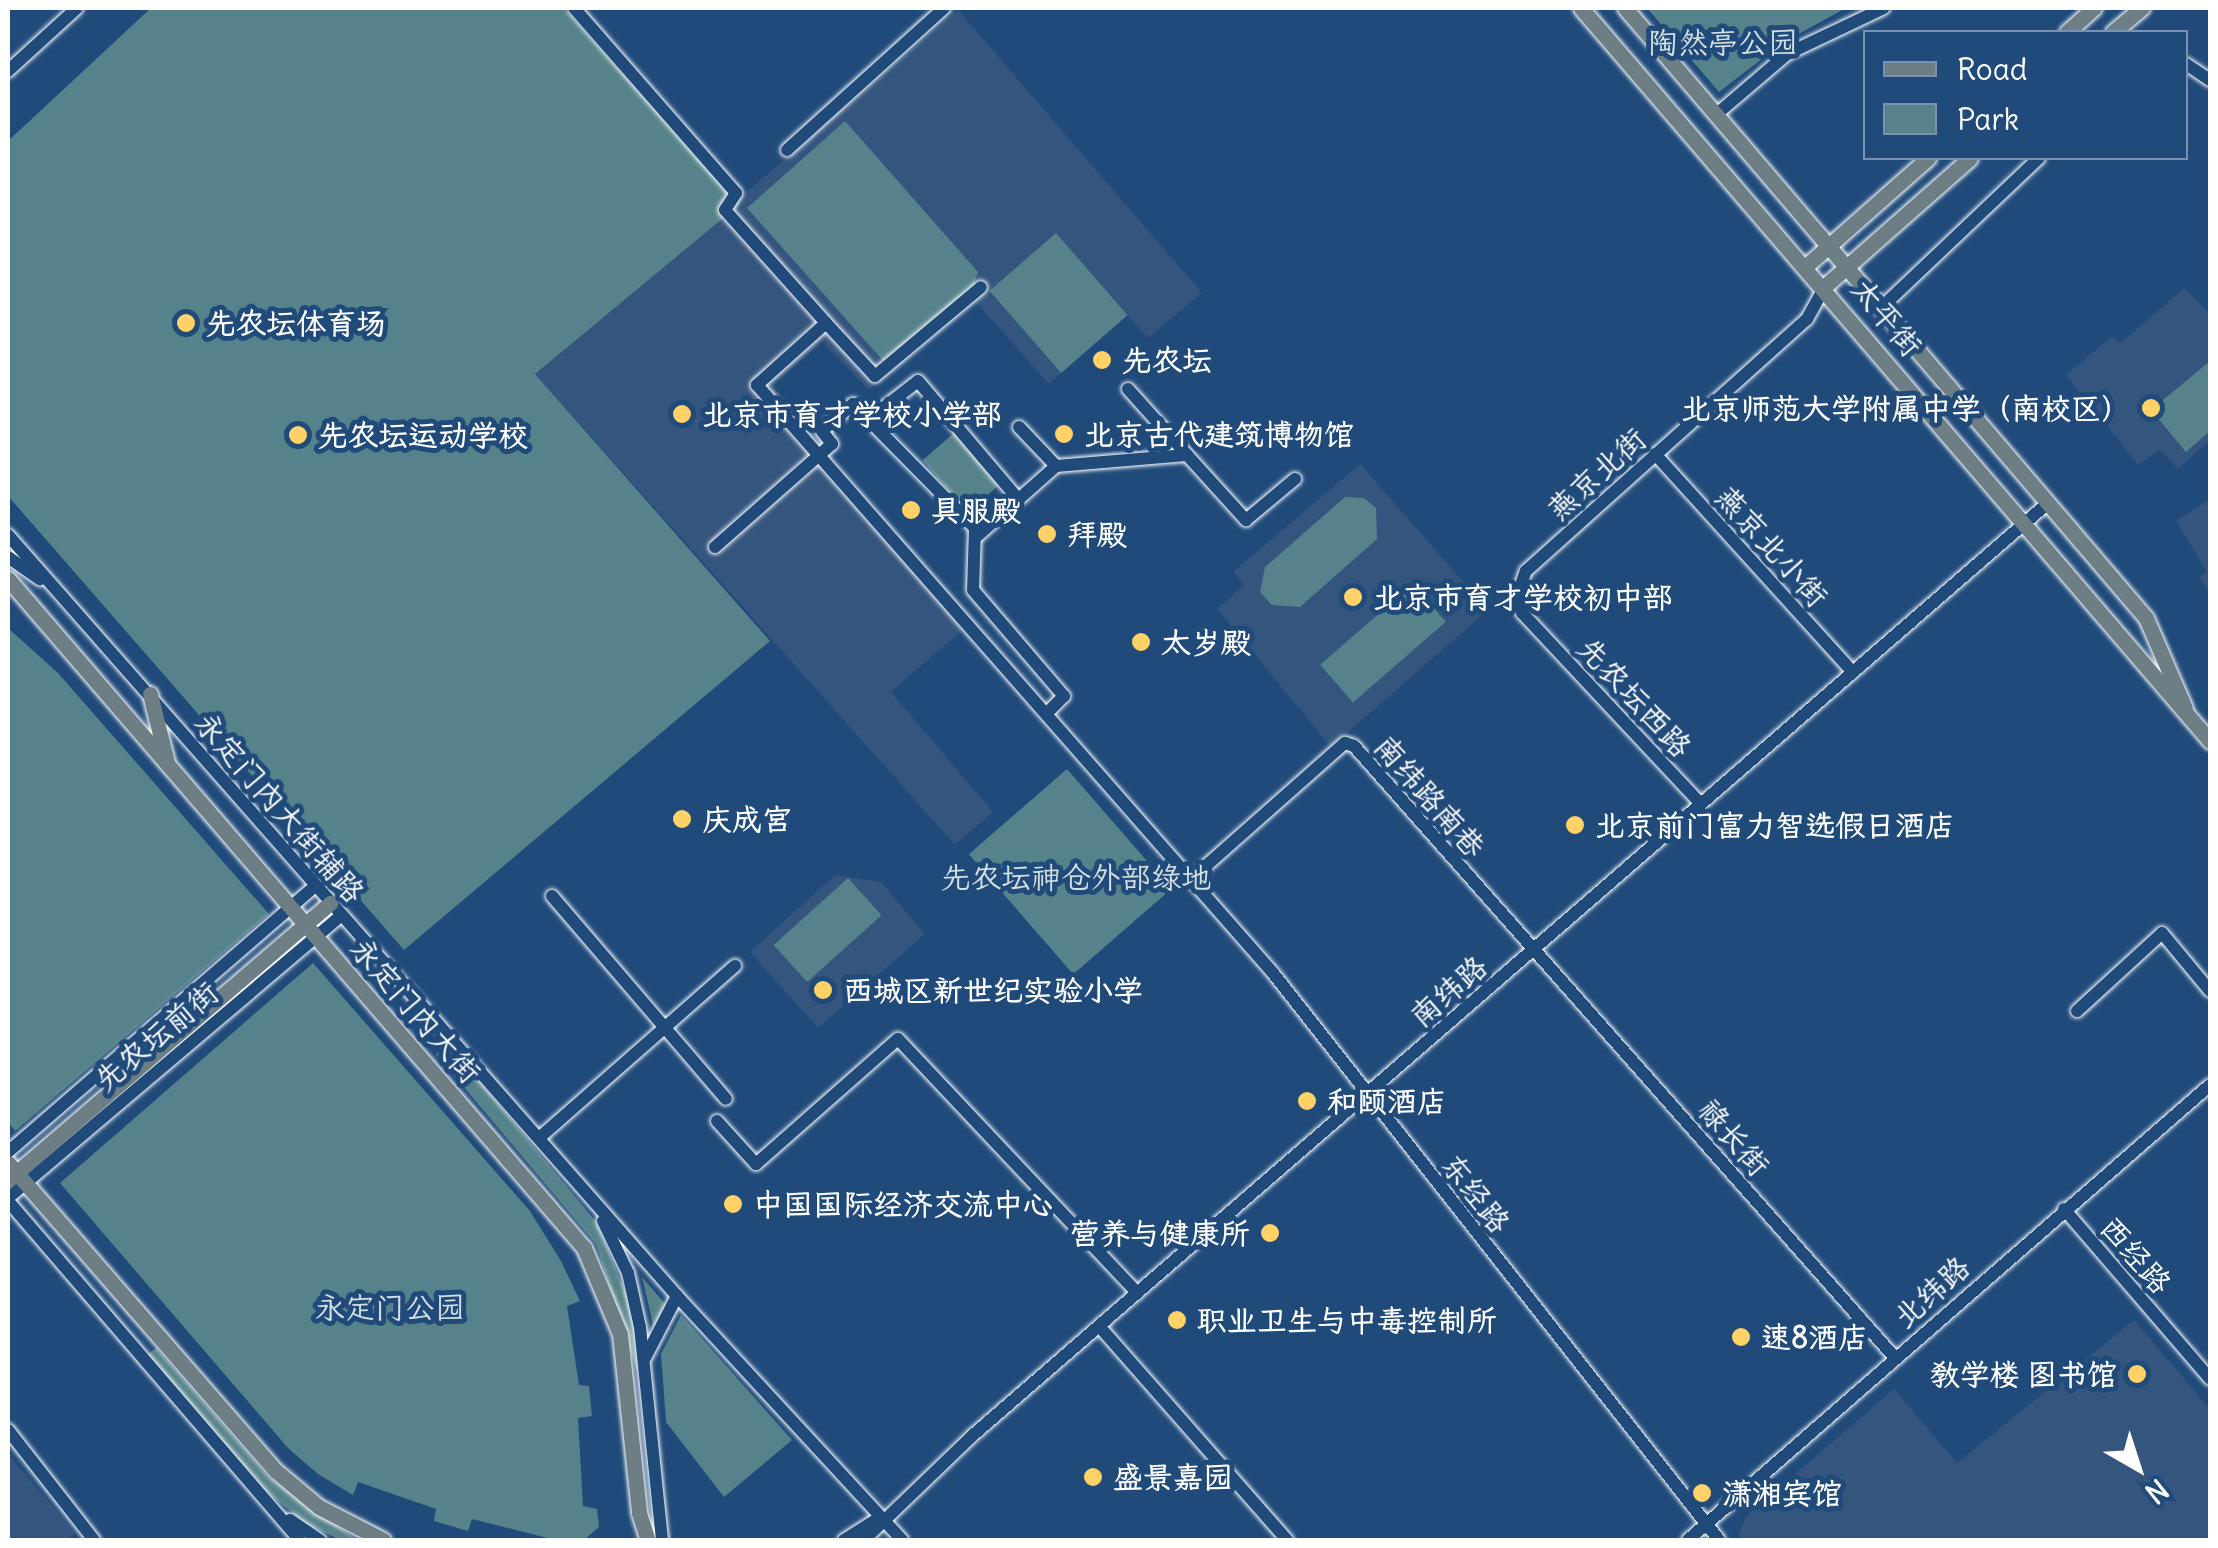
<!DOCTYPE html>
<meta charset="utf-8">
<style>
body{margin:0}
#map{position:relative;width:2218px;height:1548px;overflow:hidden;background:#1f4a7a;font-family:Delius,"LXGW WenKai TC",sans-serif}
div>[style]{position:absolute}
.built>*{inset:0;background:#34557e}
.green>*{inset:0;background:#56838b;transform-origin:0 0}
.roads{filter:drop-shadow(0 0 2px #fff) drop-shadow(0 0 2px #fff)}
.minor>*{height:12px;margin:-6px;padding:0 6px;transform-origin:6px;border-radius:6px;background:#1f4a7a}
.major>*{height:15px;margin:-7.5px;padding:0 7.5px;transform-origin:7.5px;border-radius:7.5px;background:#6d7e84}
.dots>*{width:28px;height:28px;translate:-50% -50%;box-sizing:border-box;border:5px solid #1f4a7a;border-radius:50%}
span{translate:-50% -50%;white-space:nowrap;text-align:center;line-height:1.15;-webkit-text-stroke:10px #1f4a7a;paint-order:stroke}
.park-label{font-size:30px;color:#d5e0e2}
.street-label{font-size:30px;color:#fff}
.poi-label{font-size:30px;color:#fff;font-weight:700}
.left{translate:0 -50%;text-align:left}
.right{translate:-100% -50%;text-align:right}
.frame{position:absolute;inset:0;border:10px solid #fff;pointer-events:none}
.legend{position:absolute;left:1863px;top:30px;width:325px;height:130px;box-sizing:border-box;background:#1f4a7a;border:2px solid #7992af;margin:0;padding:12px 18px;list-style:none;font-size:30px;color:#fff}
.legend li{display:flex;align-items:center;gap:20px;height:50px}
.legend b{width:50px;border:2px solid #7992af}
.north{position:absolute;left:2088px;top:1418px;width:100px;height:100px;-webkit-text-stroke:8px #1f4a7a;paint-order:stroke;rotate:141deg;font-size:28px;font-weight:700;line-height:40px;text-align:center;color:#fff}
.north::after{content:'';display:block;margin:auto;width:35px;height:45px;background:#fff;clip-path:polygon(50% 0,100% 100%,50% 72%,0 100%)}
</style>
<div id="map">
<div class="built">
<div style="clip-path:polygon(958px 10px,1202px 293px,1148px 338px,1127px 315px,1049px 384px,975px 301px,869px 390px,822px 342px,775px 382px,774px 389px,815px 437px,810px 442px,969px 624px,891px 692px,993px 812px,955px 845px,535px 374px)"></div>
<div style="clip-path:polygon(2184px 288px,2210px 314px,2210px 440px,2178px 469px,2160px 450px,2138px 465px,2066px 375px,2112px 336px,2121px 343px)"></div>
<div style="clip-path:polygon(1360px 464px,1488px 610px,1331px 747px,1217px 609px,1244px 585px,1233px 572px)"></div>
<div style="clip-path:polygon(2210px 499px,2210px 594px,2199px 578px,2207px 572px,2176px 521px)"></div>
<div style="clip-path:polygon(835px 875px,881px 882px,925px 934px,818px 1028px,750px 952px)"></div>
<div style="clip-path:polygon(2134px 1320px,2210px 1409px,2210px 1540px,1744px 1540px,1739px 1535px,1745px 1517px,1894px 1389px,1957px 1463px)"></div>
<div style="clip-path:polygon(8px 1454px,75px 1533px,67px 1540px,8px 1540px)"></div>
</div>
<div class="green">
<div style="clip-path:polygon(151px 8px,563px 8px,740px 204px,535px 374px,770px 641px,404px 950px,8px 496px,8px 141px)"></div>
<div style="clip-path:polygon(1647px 8px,1846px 8px,1784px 42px,1719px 92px)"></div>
<div style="clip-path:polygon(845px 121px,978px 272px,973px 287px,886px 364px,747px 208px)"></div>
<div style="left:1056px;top:233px;width:109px;height:88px;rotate:49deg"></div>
<div style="clip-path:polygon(2210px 361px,2210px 431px,2186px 452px,2151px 410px)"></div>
<div style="left:955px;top:432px;width:69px;height:43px;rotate:49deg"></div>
<div style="clip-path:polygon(1345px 497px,1364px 498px,1376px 508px,1377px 539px,1300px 607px,1272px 605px,1260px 592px,1265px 567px)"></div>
<div style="left:1413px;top:584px;width:50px;height:123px;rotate:49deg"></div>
<div style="clip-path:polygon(8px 628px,58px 673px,269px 914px,15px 1131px,8px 1122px)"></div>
<div style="left:1067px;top:769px;width:159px;height:130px;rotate:49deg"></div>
<div style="left:848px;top:878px;width:50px;height:100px;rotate:48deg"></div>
<div style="clip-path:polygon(313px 963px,530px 1211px,561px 1261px,580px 1301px,567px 1306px,579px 1385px,589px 1386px,592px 1416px,578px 1418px,583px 1506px,597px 1509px,599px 1527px,584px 1540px,556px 1540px,472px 1519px,468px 1531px,434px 1521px,436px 1509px,358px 1482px,353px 1495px,318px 1474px,288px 1448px,60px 1183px)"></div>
<div style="clip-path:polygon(448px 1044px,597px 1223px,632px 1308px,639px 1377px,596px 1244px,436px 1054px)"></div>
<div style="clip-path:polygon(642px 1277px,666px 1305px,654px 1329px)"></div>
<div style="clip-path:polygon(681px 1315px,792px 1440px,724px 1497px,666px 1422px,661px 1354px)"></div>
<div style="clip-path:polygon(156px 1348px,268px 1477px,357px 1540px,340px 1540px,305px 1523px,258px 1485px,147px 1355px)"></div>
</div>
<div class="roads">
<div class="minor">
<div style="left:574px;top:8px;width:246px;rotate:48.8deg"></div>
<div style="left:736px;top:193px;width:20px;rotate:123deg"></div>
<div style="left:725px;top:210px;width:152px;rotate:48.2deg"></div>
<div style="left:826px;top:323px;width:93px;rotate:138.1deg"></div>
<div style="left:757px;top:385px;width:782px;rotate:48.73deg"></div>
<div style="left:1273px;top:973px;width:721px;rotate:51.81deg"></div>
<div style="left:2186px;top:64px;width:29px;rotate:34deg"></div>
<div style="left:8px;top:71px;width:93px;rotate:-42.4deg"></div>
<div style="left:1718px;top:113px;width:91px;rotate:-40.5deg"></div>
<div style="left:1787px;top:54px;width:107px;rotate:-25.4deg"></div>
<div style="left:787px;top:150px;width:212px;rotate:-42.1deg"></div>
<div style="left:1883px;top:306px;width:215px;rotate:-43.5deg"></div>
<div style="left:826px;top:323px;width:72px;rotate:47.2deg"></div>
<div style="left:875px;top:376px;width:138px;rotate:-40deg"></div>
<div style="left:1128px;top:389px;width:89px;rotate:48.2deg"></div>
<div style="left:868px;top:420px;width:63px;rotate:-38deg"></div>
<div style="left:918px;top:381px;width:155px;rotate:49.7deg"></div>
<div style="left:1019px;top:427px;width:54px;rotate:46.5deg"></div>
<div style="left:1655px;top:454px;width:294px;rotate:47.8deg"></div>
<div style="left:8px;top:535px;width:1013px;rotate:48.68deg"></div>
<div style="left:677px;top:1296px;width:332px;rotate:47.3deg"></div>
<div style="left:975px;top:538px;width:108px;rotate:-41.6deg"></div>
<div style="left:1056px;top:466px;width:131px;rotate:-4.8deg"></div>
<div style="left:1187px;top:455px;width:88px;rotate:47.8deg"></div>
<div style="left:1246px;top:520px;width:64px;rotate:-39.9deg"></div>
<div style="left:715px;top:547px;width:156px;rotate:-41.4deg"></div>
<div style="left:832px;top:444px;width:16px;rotate:-128deg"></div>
<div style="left:822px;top:431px;width:41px;rotate:-41.1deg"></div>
<div style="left:853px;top:404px;width:174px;rotate:45.5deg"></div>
<div style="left:975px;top:528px;width:62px;rotate:91.8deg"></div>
<div style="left:973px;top:590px;width:140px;rotate:49.4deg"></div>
<div style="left:1064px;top:696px;width:24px;rotate:135deg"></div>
<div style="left:8px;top:557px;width:39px;rotate:35deg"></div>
<div style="left:1700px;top:803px;width:260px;rotate:-133.1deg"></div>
<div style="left:1522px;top:613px;width:25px;rotate:-95deg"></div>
<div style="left:1520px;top:588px;width:18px;rotate:-71deg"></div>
<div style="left:1526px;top:571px;width:377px;rotate:-41.9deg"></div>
<div style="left:1807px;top:319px;width:38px;rotate:-61deg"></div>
<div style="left:1190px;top:880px;width:207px;rotate:-41.5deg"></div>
<div style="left:1345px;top:743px;width:9px;rotate:18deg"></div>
<div style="left:1354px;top:746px;width:817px;rotate:48.52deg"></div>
<div style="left:552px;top:896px;width:267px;rotate:49.4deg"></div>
<div style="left:2077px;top:1011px;width:115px;rotate:-42.5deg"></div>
<div style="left:2162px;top:933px;width:75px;rotate:50.4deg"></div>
<div style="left:717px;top:1121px;width:58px;rotate:47.8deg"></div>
<div style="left:756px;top:1164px;width:189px;rotate:-41.4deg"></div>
<div style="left:898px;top:1039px;width:349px;rotate:46.7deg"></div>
<div style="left:539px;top:1138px;width:261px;rotate:-41.3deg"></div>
<div style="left:8px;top:1152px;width:406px;rotate:-40.9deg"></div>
<div style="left:8px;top:1198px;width:436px;rotate:-40.3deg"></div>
<div style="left:8px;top:1201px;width:447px;rotate:49.3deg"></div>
<div style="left:2064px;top:1209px;width:224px;rotate:49.3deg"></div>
<div style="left:603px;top:1221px;width:58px;rotate:64.3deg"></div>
<div style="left:628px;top:1273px;width:55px;rotate:77.5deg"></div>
<div style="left:640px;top:1327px;width:214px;rotate:84.1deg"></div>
<div style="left:1099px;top:1326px;width:285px;rotate:48.7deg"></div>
<div style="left:645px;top:1358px;width:70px;rotate:-62.7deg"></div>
<div style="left:8px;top:1430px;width:140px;rotate:52deg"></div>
<div style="left:290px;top:1520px;width:36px;rotate:34deg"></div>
<div style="left:844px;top:1540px;width:36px;rotate:-32deg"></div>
<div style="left:864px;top:1540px;width:150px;rotate:-43.9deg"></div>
<div style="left:972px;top:1436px;width:1424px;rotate:-40.93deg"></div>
<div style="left:1688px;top:1540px;width:692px;rotate:-41.08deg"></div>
</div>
<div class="major">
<div style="left:1581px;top:8px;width:966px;rotate:49.37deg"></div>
<div style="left:1625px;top:8px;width:802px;rotate:49.5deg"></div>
<div style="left:2146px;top:618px;width:98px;rotate:66.6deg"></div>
<div style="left:2067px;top:32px;width:36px;rotate:-42deg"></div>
<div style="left:2113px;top:32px;width:38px;rotate:-40deg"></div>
<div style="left:1806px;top:266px;width:163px;rotate:-41.5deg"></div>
<div style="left:1825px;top:286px;width:193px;rotate:-41.4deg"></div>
<div style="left:8px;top:579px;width:883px;rotate:49.27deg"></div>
<div style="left:584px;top:1248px;width:93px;rotate:67.3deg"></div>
<div style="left:620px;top:1334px;width:180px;rotate:83.9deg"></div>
<div style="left:639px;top:1513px;width:28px;rotate:72deg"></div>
<div style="left:150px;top:694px;width:70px;rotate:76deg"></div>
<div style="left:8px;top:1163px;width:408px;rotate:49deg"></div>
<div style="left:276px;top:1471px;width:56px;rotate:39.9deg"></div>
<div style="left:319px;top:1507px;width:72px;rotate:27.3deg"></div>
<div style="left:8px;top:1180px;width:425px;rotate:-40.7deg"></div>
</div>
</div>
<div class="dots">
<div style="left:186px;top:323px;background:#ffd166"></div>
<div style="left:1102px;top:360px;background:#ffd166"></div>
<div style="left:2151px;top:408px;background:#ffd166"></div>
<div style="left:682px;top:414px;background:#ffd166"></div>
<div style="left:1064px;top:434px;background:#ffd166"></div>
<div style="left:298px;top:435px;background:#ffd166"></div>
<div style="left:911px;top:510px;background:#ffd166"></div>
<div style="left:1047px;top:534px;background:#ffd166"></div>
<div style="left:1353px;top:597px;background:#ffd166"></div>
<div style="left:1141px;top:642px;background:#ffd166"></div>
<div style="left:682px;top:819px;background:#ffd166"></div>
<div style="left:1575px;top:825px;background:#ffd166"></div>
<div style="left:823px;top:990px;background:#ffd166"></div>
<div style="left:1307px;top:1101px;background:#ffd166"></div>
<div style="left:733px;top:1204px;background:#ffd166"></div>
<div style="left:1270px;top:1233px;background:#ffd166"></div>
<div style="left:1177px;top:1320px;background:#ffd166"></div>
<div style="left:1741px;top:1337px;background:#ffd166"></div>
<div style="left:2137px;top:1374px;background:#ffd166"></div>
<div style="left:1093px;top:1477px;background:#ffd166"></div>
<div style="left:1702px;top:1493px;background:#ffd166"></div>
</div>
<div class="park-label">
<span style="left:1723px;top:42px">陶然亭公园</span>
<span style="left:1076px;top:877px">先农坛神仓外部绿地</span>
<span style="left:390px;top:1307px">永定门公园</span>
</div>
<div class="street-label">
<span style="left:1887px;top:317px;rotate:50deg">太平街</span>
<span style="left:1596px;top:474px;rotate:-42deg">燕京北街</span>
<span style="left:1772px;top:546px;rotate:48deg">燕京北小街</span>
<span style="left:1635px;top:697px;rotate:47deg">先农坛西路</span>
<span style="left:1430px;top:796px;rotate:49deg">南纬路南巷</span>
<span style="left:280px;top:807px;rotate:49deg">永定门内大街辅路</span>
<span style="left:1448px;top:991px;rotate:-41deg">南纬路</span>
<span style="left:416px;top:1010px;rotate:49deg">永定门内大街</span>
<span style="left:156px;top:1036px;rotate:-40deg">先农坛前街</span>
<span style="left:1734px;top:1137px;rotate:49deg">禄长街</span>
<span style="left:1476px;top:1193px;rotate:52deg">东经路</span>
<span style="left:2136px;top:1255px;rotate:49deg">西经路</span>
<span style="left:1931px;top:1292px;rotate:-42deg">北纬路</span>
</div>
<div class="poi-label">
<span class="left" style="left:206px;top:323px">先农坛体育场</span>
<span class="left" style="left:1122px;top:360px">先农坛</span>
<span class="right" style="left:2131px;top:408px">北京师范大学附属中学（南校区）</span>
<span class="left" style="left:702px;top:414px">北京市育才学校小学部</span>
<span class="left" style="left:1084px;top:434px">北京古代建筑博物馆</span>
<span class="left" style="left:318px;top:435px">先农坛运动学校</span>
<span class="left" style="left:931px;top:510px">具服殿</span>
<span class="left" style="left:1067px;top:534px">拜殿</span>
<span class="left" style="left:1373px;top:597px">北京市育才学校初中部</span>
<span class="left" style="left:1161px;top:642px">太岁殿</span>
<span class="left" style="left:702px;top:819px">庆成宫</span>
<span class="left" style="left:1595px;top:825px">北京前门富力智选假日酒店</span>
<span class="left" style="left:843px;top:990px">西城区新世纪实验小学</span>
<span class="left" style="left:1327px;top:1101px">和颐酒店</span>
<span class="left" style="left:753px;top:1204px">中国国际经济交流中心</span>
<span class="right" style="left:1250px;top:1233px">营养与健康所</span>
<span class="left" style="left:1197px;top:1320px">职业卫生与中毒控制所</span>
<span class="left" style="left:1761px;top:1337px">速8酒店</span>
<span class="right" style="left:2117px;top:1374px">教学楼 图书馆</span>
<span class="left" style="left:1113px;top:1477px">盛景嘉园</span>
<span class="left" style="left:1722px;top:1493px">潇湘宾馆</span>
</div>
<div class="frame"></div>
<ul class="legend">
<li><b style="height:12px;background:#6d7e84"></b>Road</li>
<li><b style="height:28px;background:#56838b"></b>Park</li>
</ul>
<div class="north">N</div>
</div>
